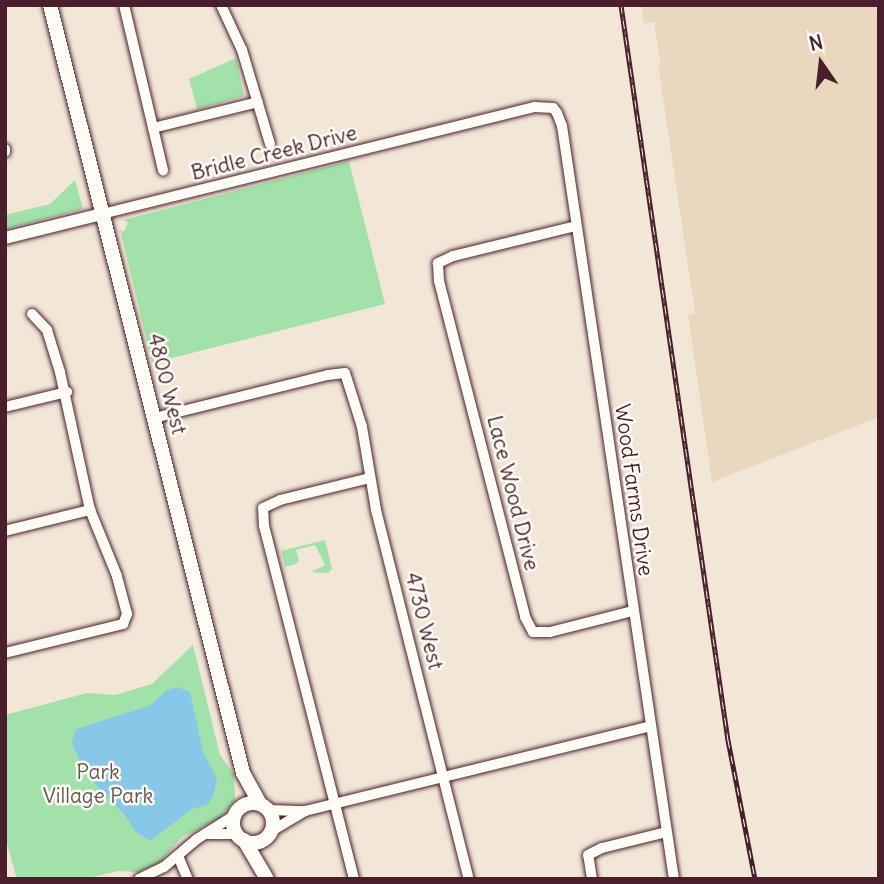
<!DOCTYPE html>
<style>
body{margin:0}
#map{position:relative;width:884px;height:884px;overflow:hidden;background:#f2e6d7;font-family:Delius,sans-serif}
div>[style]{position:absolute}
.built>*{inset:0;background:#ead7c0}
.green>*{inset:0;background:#a2e1a9}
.water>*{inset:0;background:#87c8e8}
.roads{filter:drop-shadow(0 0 2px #4a1f2b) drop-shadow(0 0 2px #4a1f2b)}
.minor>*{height:10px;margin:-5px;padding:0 5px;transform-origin:5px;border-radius:5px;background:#fdfcf7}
.tertiary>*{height:12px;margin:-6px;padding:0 6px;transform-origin:6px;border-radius:6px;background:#fdfcf7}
.secondary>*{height:14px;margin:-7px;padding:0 7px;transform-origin:7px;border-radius:7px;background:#fdfcf7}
.secondary>.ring{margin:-7px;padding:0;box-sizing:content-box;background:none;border:14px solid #fdfcf7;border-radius:50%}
.rail>*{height:5px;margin-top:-2.5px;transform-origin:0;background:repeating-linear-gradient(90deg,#fdfcf7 0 8px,#4a1f2b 0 16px);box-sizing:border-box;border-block:2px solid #4a1f2b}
span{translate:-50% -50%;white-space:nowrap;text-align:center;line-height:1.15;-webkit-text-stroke:5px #fdfcf7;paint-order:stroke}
.street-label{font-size:21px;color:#4a1f2b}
.park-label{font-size:21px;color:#645951}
.frame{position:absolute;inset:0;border:7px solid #4a1f2b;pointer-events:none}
.north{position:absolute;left:786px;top:28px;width:70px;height:70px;-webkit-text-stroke:5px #fdfcf7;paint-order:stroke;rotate:346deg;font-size:19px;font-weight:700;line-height:28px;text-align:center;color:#4a1f2b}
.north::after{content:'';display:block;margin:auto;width:24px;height:32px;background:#4a1f2b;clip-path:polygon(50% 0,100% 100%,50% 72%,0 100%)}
</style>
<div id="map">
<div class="built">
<div style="clip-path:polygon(641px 5px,874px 5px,879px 17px,879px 417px,712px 482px,688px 315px,695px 313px,659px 71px,660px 59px,654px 22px,644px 23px)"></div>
</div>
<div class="green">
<div style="clip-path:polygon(236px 58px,244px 96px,197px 109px,189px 79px)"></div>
<div style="clip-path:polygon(349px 161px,385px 304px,152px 363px,120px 229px,122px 232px,125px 230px,128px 222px,124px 220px)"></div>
<div style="clip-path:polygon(75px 180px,83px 209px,5px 229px,5px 215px,50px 204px)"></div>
<div style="clip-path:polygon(325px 540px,332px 569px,328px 573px,311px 572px,325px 565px,315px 545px,296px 550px,299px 560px,296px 564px,285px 567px,281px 551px)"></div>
<div style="clip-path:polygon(193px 645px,220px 755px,234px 774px,235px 800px,220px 818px,182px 837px,159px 863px,137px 872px,118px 871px,85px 879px,17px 879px,5px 837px,5px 715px,87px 693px,115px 695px,152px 684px)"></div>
</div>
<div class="water">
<div style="clip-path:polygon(177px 687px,190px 692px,203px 752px,217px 779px,213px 797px,207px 805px,192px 809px,150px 841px,135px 831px,124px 814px,97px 787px,79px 760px,72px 743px,76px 729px,149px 706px,167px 690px)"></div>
</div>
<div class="roads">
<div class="minor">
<div style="left:124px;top:5px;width:170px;rotate:76.7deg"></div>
<div style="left:221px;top:5px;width:50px;rotate:65deg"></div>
<div style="left:242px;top:50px;width:98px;rotate:73.4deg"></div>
<div style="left:153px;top:128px;width:108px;rotate:-13.9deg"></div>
<div style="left:5px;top:149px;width:3px;rotate:90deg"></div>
<div style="left:102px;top:214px;width:446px;rotate:-13.9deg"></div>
<div style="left:535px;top:107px;width:18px;rotate:3deg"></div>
<div style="left:553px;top:108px;width:6px;rotate:51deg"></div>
<div style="left:557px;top:113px;width:14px;rotate:69deg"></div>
<div style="left:562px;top:126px;width:761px;rotate:81.54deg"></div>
<div style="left:576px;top:226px;width:127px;rotate:166.3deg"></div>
<div style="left:453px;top:256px;width:17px;rotate:155deg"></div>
<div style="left:438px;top:263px;width:18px;rotate:87deg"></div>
<div style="left:439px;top:281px;width:347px;rotate:75.6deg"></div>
<div style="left:525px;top:617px;width:17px;rotate:62deg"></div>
<div style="left:533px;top:632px;width:17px"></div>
<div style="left:550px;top:632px;width:86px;rotate:-14.2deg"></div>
<div style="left:5px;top:407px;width:64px;rotate:-13.6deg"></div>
<div style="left:154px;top:418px;width:179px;rotate:-13.9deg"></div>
<div style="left:328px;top:375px;width:17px;rotate:-7deg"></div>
<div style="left:345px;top:373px;width:57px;rotate:72.5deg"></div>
<div style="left:362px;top:427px;width:84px;rotate:80.4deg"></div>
<div style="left:376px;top:510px;width:381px;rotate:75.9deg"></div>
<div style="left:5px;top:531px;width:88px;rotate:-13.9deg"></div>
<div style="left:5px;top:653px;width:122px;rotate:-13.8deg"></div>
<div style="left:123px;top:624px;width:11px;rotate:-68deg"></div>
<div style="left:127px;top:614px;width:39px;rotate:-105deg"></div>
<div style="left:117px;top:576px;width:71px;rotate:-112.2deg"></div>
<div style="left:90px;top:510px;width:141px;rotate:-102.3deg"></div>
<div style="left:60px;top:372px;width:44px;rotate:-107.2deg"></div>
<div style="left:47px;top:330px;width:22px;rotate:-133deg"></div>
<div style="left:269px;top:810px;width:36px;rotate:2deg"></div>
<div style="left:305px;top:811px;width:355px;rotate:-13.8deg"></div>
<div style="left:270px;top:832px;width:41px;rotate:-31deg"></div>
<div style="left:205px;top:834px;width:32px"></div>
<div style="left:178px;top:856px;width:25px;rotate:67deg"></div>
<div style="left:139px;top:879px;width:28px;rotate:-26deg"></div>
<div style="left:164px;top:867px;width:43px;rotate:-40.3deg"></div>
<div style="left:197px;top:839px;width:45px;rotate:-32.3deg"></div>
<div style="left:354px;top:879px;width:364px;rotate:-104.3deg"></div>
<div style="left:264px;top:526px;width:18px;rotate:-93deg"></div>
<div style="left:263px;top:508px;width:19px;rotate:-25deg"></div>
<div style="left:280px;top:500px;width:93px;rotate:-13.7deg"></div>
<div style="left:592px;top:879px;width:24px;rotate:-99deg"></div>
<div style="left:588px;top:855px;width:16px;rotate:-27deg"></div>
<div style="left:602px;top:848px;width:66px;rotate:-14deg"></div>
</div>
<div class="tertiary">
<div style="left:5px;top:238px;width:100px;rotate:-13.9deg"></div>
</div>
<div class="secondary">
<div style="left:50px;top:5px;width:792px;rotate:75.89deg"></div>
<div style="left:243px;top:773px;width:35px;rotate:61deg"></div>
<div class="ring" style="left:233px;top:803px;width:26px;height:26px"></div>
<div style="left:244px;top:840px;width:45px;rotate:59.5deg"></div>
</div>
</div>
<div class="rail">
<div style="left:621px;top:5px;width:743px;rotate:81.72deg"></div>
<div style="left:728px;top:740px;width:142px;rotate:79deg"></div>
</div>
<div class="street-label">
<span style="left:274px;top:153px;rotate:-14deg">Bridle Creek Drive</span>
<span style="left:167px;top:384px;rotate:76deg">4800 West</span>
<span style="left:634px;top:490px;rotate:82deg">Wood Farms Drive</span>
<span style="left:513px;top:493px;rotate:76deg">Lace Wood Drive</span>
<span style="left:424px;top:621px;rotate:76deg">4730 West</span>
</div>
<div class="park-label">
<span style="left:98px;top:784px">Park<br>Village Park</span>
</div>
<div class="frame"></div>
<div class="north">N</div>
</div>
